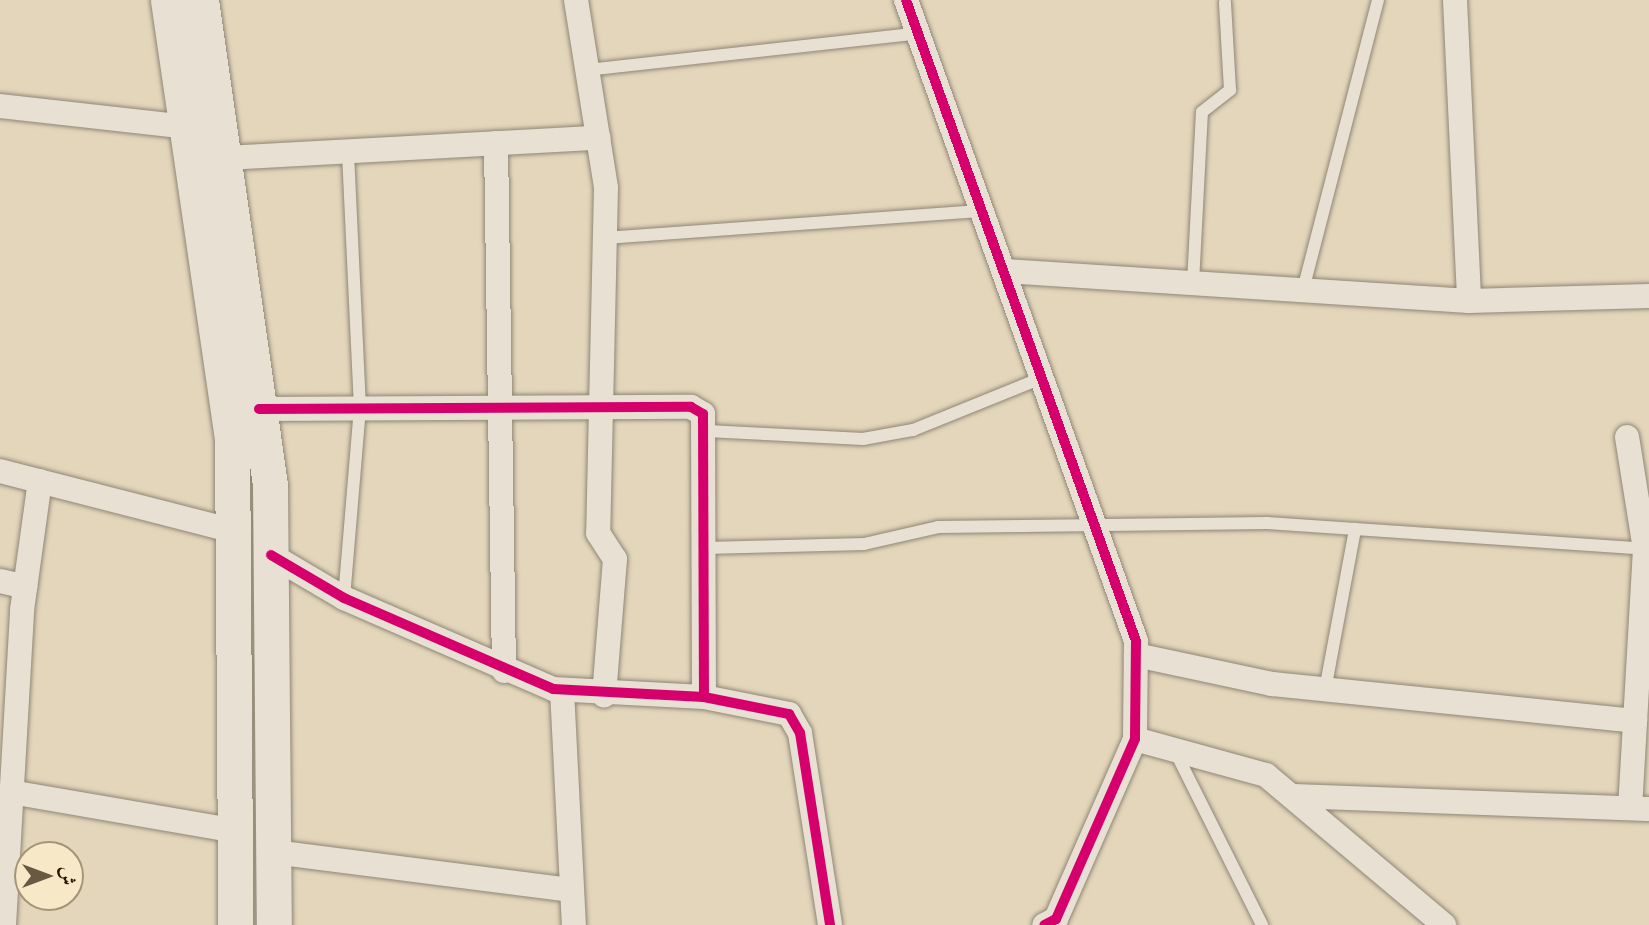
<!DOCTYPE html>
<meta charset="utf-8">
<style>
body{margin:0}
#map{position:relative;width:1649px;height:925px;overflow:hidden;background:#e3d6bb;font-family:Alegreya,Amiri,serif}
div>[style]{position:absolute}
.roads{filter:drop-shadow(0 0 2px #908675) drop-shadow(0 0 2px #908675)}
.service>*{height:12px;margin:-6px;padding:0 6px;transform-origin:6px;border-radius:6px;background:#e7e0d3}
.minor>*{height:24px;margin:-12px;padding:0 12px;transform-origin:12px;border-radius:12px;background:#e7e0d3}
.secondary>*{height:35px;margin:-17.5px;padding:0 17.5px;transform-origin:17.5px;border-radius:17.5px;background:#e7e0d3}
.cycleway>*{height:10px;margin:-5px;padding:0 5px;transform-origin:5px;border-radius:5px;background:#d6006c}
span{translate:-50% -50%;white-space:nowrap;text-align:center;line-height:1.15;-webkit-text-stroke:6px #f7e8c8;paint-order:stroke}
.north{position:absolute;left:14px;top:841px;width:70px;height:70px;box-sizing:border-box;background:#f7e8c8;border:2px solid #a49478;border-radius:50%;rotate:90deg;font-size:19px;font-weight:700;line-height:28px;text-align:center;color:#281501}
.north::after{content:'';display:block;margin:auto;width:24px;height:32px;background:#695942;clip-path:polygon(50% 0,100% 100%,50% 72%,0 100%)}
</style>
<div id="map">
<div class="roads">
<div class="service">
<div style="left:587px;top:70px;width:335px;rotate:-6.3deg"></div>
<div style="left:604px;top:238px;width:381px;rotate:-4.1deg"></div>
<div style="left:1193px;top:283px;width:171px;rotate:-87deg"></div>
<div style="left:1202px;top:112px;width:36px;rotate:-38deg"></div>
<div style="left:1230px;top:90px;width:88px;rotate:-93.3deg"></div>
<div style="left:1303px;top:290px;width:300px;rotate:-75.5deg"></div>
<div style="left:707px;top:431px;width:156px;rotate:2.9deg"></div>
<div style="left:863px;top:439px;width:51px;rotate:-10.2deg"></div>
<div style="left:913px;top:430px;width:139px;rotate:-22deg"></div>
<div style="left:705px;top:548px;width:159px;rotate:-1.4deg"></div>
<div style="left:864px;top:544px;width:76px;rotate:-12.9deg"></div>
<div style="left:938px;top:527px;width:329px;rotate:-0.7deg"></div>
<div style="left:1267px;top:523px;width:379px;rotate:3.9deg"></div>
<div style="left:344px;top:598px;width:191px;rotate:-85.2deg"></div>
<div style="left:360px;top:408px;width:257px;rotate:-92.7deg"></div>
<div style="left:1325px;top:690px;width:164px;rotate:-79.4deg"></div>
<div style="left:1175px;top:751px;width:195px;rotate:63.4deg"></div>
</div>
<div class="minor">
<div style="left:576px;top:0;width:190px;rotate:80.9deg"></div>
<div style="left:606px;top:188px;width:345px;rotate:91.3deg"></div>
<div style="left:598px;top:533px;width:31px;rotate:57deg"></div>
<div style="left:615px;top:559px;width:137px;rotate:94.6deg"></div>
<div style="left:906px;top:0;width:681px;rotate:70.26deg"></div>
<div style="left:1136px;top:641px;width:98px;rotate:90.6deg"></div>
<div style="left:1135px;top:739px;width:197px;rotate:113.7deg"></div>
<div style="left:1056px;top:919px;width:13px;rotate:153deg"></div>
<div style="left:1455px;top:0;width:301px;rotate:87.3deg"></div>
<div style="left:0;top:106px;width:187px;rotate:6.4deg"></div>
<div style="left:496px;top:143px;width:528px;rotate:89.13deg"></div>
<div style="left:224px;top:158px;width:375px;rotate:-3.1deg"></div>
<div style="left:1005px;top:271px;width:465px;rotate:3.7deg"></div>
<div style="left:1469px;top:301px;width:180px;rotate:-1.6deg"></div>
<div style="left:259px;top:409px;width:432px;rotate:-0.3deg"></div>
<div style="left:691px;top:407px;width:14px;rotate:30deg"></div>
<div style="left:703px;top:414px;width:283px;rotate:89.8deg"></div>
<div style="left:1627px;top:437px;width:113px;rotate:80.9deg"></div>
<div style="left:1645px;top:549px;width:259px;rotate:93.3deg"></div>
<div style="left:0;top:471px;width:241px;rotate:14.4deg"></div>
<div style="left:271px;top:555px;width:85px;rotate:30.5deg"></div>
<div style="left:344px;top:598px;width:228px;rotate:23.5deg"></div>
<div style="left:553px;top:689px;width:151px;rotate:3deg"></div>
<div style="left:704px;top:697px;width:87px;rotate:11.3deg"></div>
<div style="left:789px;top:714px;width:22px;rotate:60deg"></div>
<div style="left:800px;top:733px;width:194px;rotate:81.1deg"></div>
<div style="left:0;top:581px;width:26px;rotate:13deg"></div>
<div style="left:1136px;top:655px;width:139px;rotate:12deg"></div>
<div style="left:1272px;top:684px;width:365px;rotate:5.8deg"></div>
<div style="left:562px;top:690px;width:235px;rotate:87.1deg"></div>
<div style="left:1135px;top:739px;width:136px;rotate:15.4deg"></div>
<div style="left:1266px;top:775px;width:233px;rotate:40.1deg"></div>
<div style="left:11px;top:792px;width:228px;rotate:9.8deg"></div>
<div style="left:1292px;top:796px;width:357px;rotate:2.1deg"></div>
<div style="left:274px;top:852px;width:300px;rotate:7.3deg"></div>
<div style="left:4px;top:925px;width:316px;rotate:-86.7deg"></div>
<div style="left:22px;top:610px;width:130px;rotate:-82.1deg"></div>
</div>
<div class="secondary">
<div style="left:168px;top:0;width:443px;rotate:81.7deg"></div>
<div style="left:232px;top:438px;width:487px;rotate:89.6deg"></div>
<div style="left:201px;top:0;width:490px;rotate:81.9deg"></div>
<div style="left:270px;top:485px;width:440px;rotate:89.5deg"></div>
</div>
</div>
<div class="cycleway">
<div style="left:906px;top:0;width:681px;rotate:70.26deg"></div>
<div style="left:1136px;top:641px;width:98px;rotate:90.6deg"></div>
<div style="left:1135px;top:739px;width:197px;rotate:113.7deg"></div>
<div style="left:1056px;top:919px;width:13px;rotate:153deg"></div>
<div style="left:259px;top:409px;width:432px;rotate:-0.3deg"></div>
<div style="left:691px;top:407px;width:14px;rotate:30deg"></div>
<div style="left:703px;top:414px;width:283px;rotate:89.8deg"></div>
<div style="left:271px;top:555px;width:85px;rotate:30.5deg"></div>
<div style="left:344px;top:598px;width:228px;rotate:23.5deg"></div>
<div style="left:553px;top:689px;width:151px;rotate:3deg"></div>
<div style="left:704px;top:697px;width:87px;rotate:11.3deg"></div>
<div style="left:789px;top:714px;width:22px;rotate:60deg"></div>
<div style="left:800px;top:733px;width:194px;rotate:81.1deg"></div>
</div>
<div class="north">ش</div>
</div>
